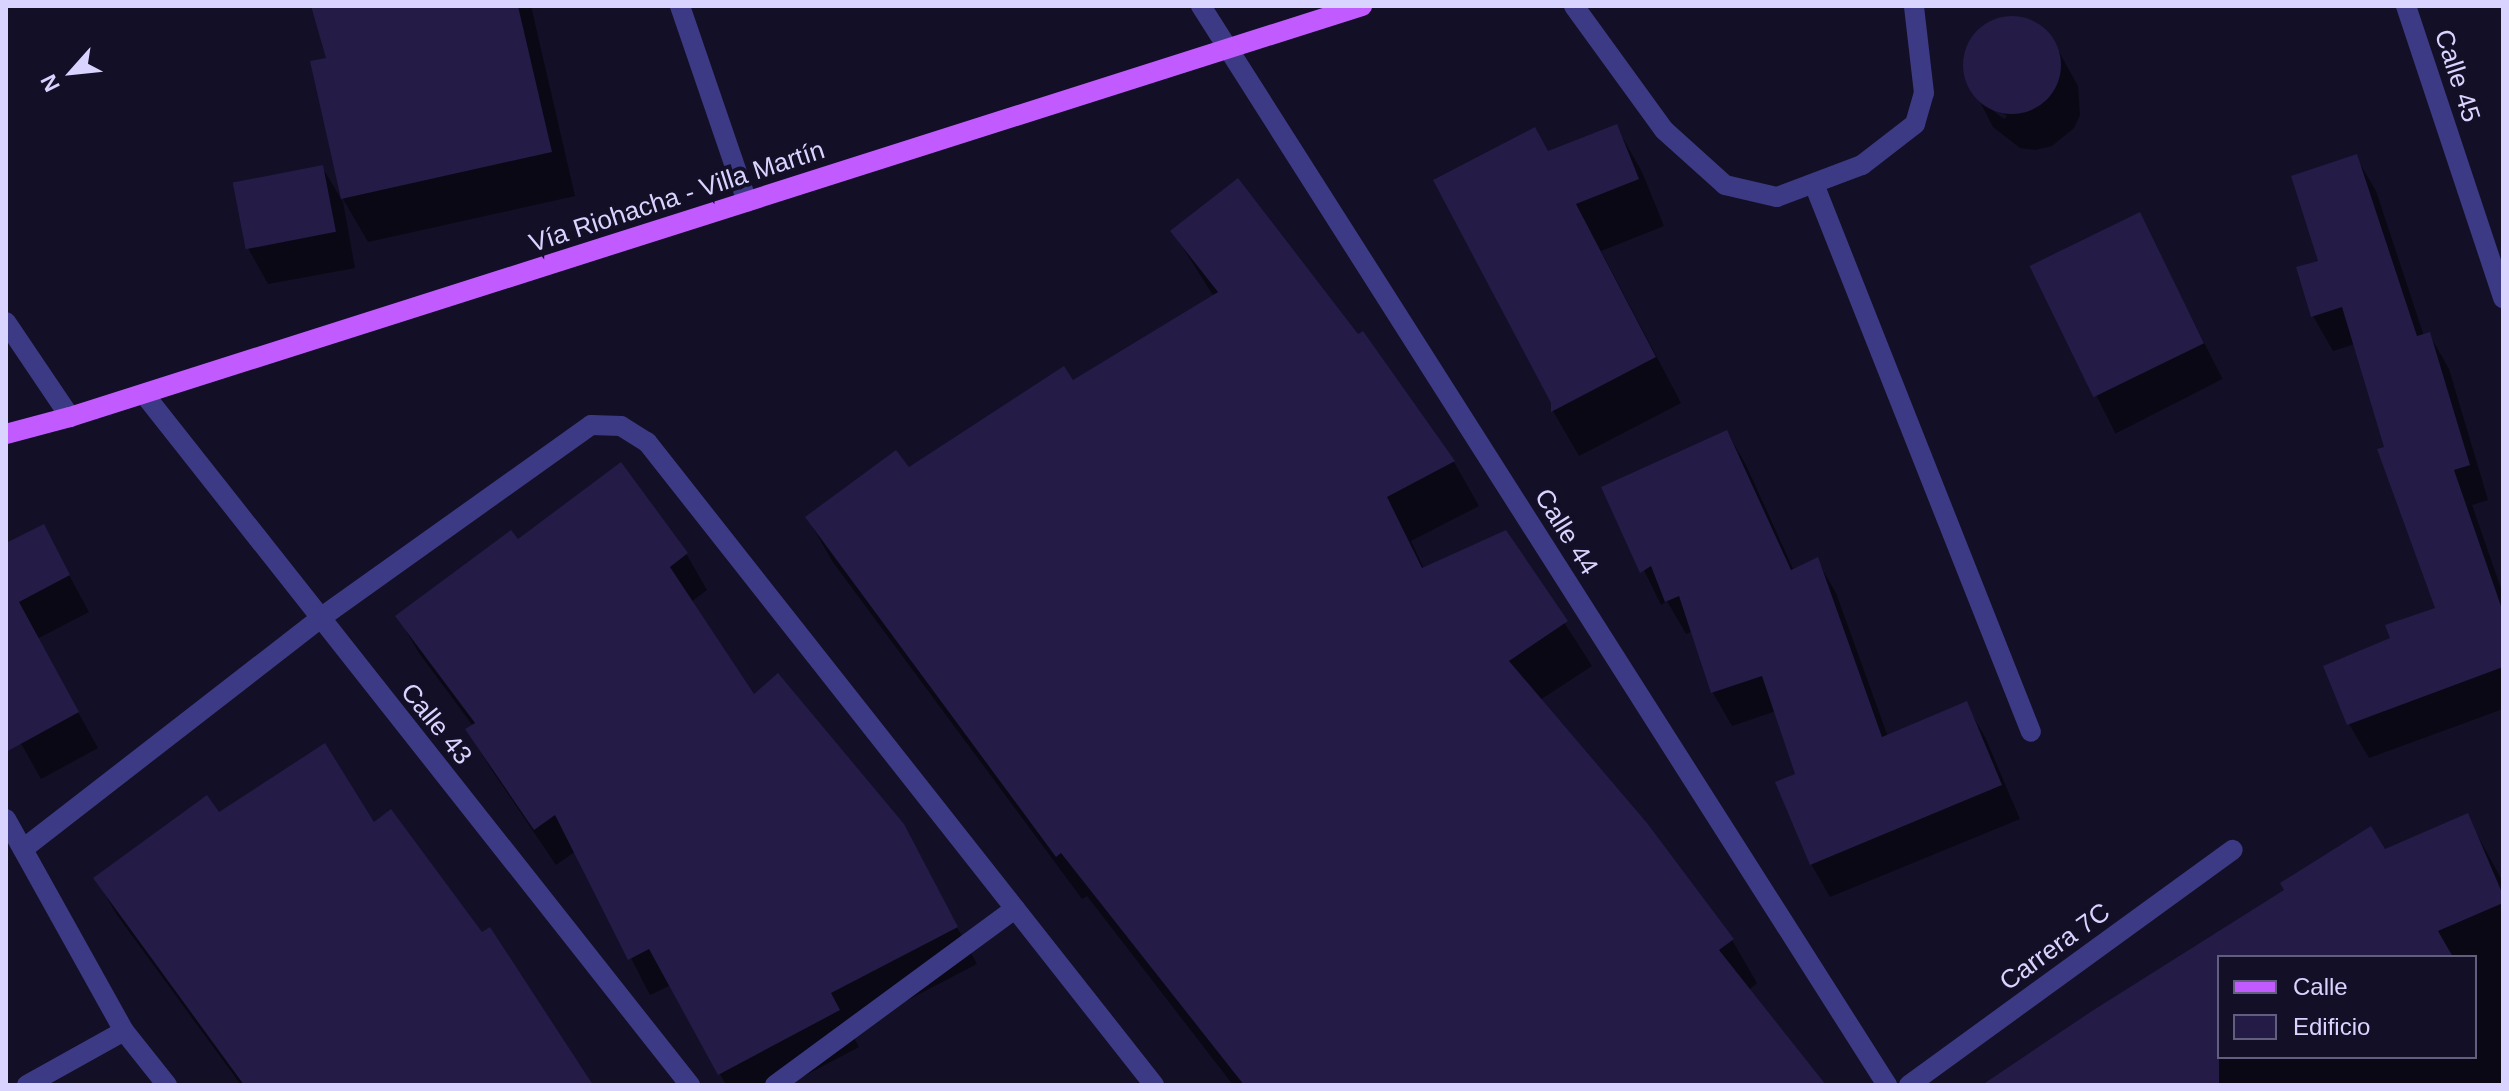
<!DOCTYPE html>
<meta charset="utf-8">
<style>
body{margin:0}
#map{position:relative;width:2509px;height:1091px;overflow:hidden;background:#130f26;font-family:Helvetica,sans-serif}
div>[style]{position:absolute}
.shadow>*{inset:0;background:#0007;transform-origin:0 0}
.building>*{inset:0;background:#241b47;transform-origin:0 0}
.round{border-radius:50%}
.minor>*{height:20px;margin:-10px;padding:0 10px;transform-origin:10px;border-radius:10px;background:#3d3a85}
.major>*{height:20px;margin:-10px;padding:0 10px;transform-origin:10px;border-radius:10px;background:#c25bff}
span{translate:-50% -50%;white-space:nowrap;text-align:center;line-height:1.15;-webkit-text-stroke:8px #130f26;paint-order:stroke}
.street-label{font-size:26px;color:#d9d4ff}
.frame{position:absolute;inset:0;border:8px solid #d9d4ff;pointer-events:none}
.legend{position:absolute;left:2217px;top:955px;width:260px;height:104px;box-sizing:border-box;background:#130f26;border:2px solid #625e7d;margin:0;padding:10px 14px;list-style:none;font-size:24px;color:#d9d4ff}
.legend li{display:flex;align-items:center;gap:16px;height:40px}
.legend b{width:40px;border:2px solid #625e7d}
.north{position:absolute;left:32px;top:32px;width:80px;height:80px;-webkit-text-stroke:6px #130f26;paint-order:stroke;rotate:243deg;font-size:22px;font-weight:700;line-height:32px;text-align:center;color:#d9d4ff}
.north::after{content:'';display:block;margin:auto;width:28px;height:36px;background:#d9d4ff;clip-path:polygon(50% 0,100% 100%,50% 72%,0 100%)}
</style>
<div id="map">
<div class="shadow">
<div style="clip-path:polygon(314px 6px,531px 6px,575px 196px,368px 242px,343px 199px,312px 63px,329px 59px)"></div>
<div style="clip-path:polygon(evenodd,2010px 17px,2038px 25px,2057px 48px,2078px 86px,2080px 115px,2074px 128px,2052px 146px,2035px 150px,2020px 148px,1993px 127px,1966px 75px,1966px 58px,1980px 29px,2010px 17px,1984px 99px,2007px 116px,2004px 119px,1984px 104px,1984px 99px)"></div>
<div style="clip-path:polygon(1616px 126px,1642px 172px,1664px 226px,1601px 251px,1681px 403px,1579px 456px,1553px 411px,1548px 153px)"></div>
<div style="clip-path:polygon(2356px 157px,2376px 191px,2424px 336px,2429px 334px,2449px 369px,2488px 500px,2472px 505px,2503px 594px,2503px 709px,2369px 758px,2349px 724px,2438px 609px,2355px 344px,2333px 351px,2313px 316px,2320px 262px)"></div>
<div style="clip-path:polygon(322px 167px,343px 202px,355px 268px,268px 284px,248px 248px)"></div>
<div style="left:2139px;top:215px;width:184px;height:120px;rotate:63deg"></div>
<div style="clip-path:polygon(1173px 232px,1358px 337px,1363px 334px,1454px 462px,1479px 506px,1411px 541px,1424px 569px,1506px 532px,1592px 666px,1540px 700px,1732px 940px,1757px 983px,1749px 990px,1821px 1085px,1233px 1085px,1087px 896px,1082px 899px,832px 561px,807px 517px,908px 470px,1072px 383px,1214px 297px)"></div>
<div style="clip-path:polygon(1727px 432px,1746px 465px,1794px 571px,1817px 560px,1836px 593px,1888px 737px,1966px 704px,1985px 737px,2020px 819px,1830px 897px,1811px 864px,1797px 775px,1776px 711px,1732px 726px,1713px 693px,1693px 631px,1686px 634px,1667px 601px,1661px 605px,1604px 488px)"></div>
<div style="clip-path:polygon(620px 465px,687px 555px,707px 590px,691px 602px,754px 697px,914px 848px,977px 964px,850px 1030px,859px 1047px,787px 1085px,726px 1085px,671px 985px,650px 995px,576px 851px,556px 865px,489px 766px,468px 730px,473px 726px,419px 653px,398px 617px,517px 542px)"></div>
<div style="clip-path:polygon(43px 527px,89px 612px,37px 639px,98px 748px,41px 779px,6px 717px,6px 546px)"></div>
<div style="clip-path:polygon(218px 814px,374px 825px,590px 1085px,241px 1085px,117px 915px,96px 879px)"></div>
<div style="clip-path:polygon(evenodd,2467px 816px,2503px 882px,2503px 1085px,1985px 1085px,2384px 851px,2467px 816px,2219px 957px,2475px 957px,2475px 1057px,2219px 1057px,2219px 957px)"></div>
</div>
<div class="building">
<div style="clip-path:polygon(311px 6px,518px 6px,552px 152px,341px 199px,310px 61px,326px 58px)"></div>
<div class="round" style="left:1963px;top:16px;width:98px;height:98px"></div>
<div style="clip-path:polygon(1617px 124px,1639px 179px,1576px 204px,1656px 357px,1551px 412px,1551px 403px,1433px 180px,1535px 127px,1548px 151px)"></div>
<div style="clip-path:polygon(2357px 154px,2417px 336px,2430px 332px,2470px 465px,2454px 470px,2503px 612px,2503px 667px,2347px 725px,2323px 666px,2390px 638px,2385px 625px,2435px 608px,2377px 449px,2384px 447px,2342px 307px,2311px 317px,2296px 267px,2318px 261px,2291px 176px)"></div>
<div style="left:323px;top:165px;width:68px;height:92px;rotate:79deg"></div>
<div style="clip-path:polygon(1238px 178px,1358px 334px,1363px 331px,1455px 461px,1387px 497px,1422px 568px,1506px 530px,1568px 621px,1509px 661px,1647px 823px,1734px 939px,1719px 950px,1826px 1085px,1244px 1085px,1061px 853px,1056px 857px,805px 517px,896px 450px,909px 467px,1064px 366px,1073px 380px,1218px 292px,1170px 231px)"></div>
<div style="left:2140px;top:212px;width:146px;height:123px;rotate:64deg"></div>
<div style="clip-path:polygon(1727px 430px,1791px 570px,1818px 557px,1882px 737px,1967px 701px,2002px 785px,1810px 865px,1775px 782px,1795px 774px,1762px 676px,1711px 693px,1679px 596px,1665px 602px,1651px 566px,1640px 573px,1601px 487px)"></div>
<div style="clip-path:polygon(621px 462px,688px 553px,670px 567px,754px 694px,778px 673px,904px 824px,958px 927px,831px 993px,840px 1010px,718px 1075px,649px 949px,628px 960px,555px 815px,534px 830px,465px 729px,475px 723px,395px 616px,511px 530px,518px 539px)"></div>
<div style="clip-path:polygon(44px 524px,70px 575px,19px 602px,79px 712px,6px 752px,6px 543px)"></div>
<div style="clip-path:polygon(325px 743px,374px 822px,391px 809px,482px 932px,490px 927px,593px 1085px,244px 1085px,93px 878px,207px 795px,219px 812px)"></div>
<div style="clip-path:polygon(2468px 813px,2503px 895px,2503px 903px,2438px 931px,2453px 957px,2219px 957px,2219px 1085px,1982px 1085px,2092px 1011px,2284px 890px,2280px 883px,2371px 826px,2385px 849px)"></div>
</div>
<div class="minor">
<div style="left:680px;top:6px;width:207px;rotate:71.1deg"></div>
<div style="left:1201px;top:6px;width:1279px;rotate:57.55deg"></div>
<div style="left:1574px;top:6px;width:153px;rotate:54deg"></div>
<div style="left:1664px;top:130px;width:82px;rotate:42deg"></div>
<div style="left:1725px;top:185px;width:53px;rotate:13deg"></div>
<div style="left:1777px;top:197px;width:91px;rotate:-20.6deg"></div>
<div style="left:1862px;top:165px;width:67px;rotate:-37.7deg"></div>
<div style="left:1915px;top:124px;width:32px;rotate:-74deg"></div>
<div style="left:1924px;top:93px;width:88px;rotate:-96.6deg"></div>
<div style="left:2406px;top:6px;width:308px;rotate:71.6deg"></div>
<div style="left:1814px;top:184px;width:589px;rotate:68.4deg"></div>
<div style="left:6px;top:322px;width:115px;rotate:56deg"></div>
<div style="left:144px;top:394px;width:881px;rotate:51.69deg"></div>
<div style="left:6px;top:819px;width:243px;rotate:60.9deg"></div>
<div style="left:124px;top:1031px;width:69px;rotate:51.5deg"></div>
<div style="left:23px;top:849px;width:375px;rotate:-37.8deg"></div>
<div style="left:319px;top:619px;width:334px;rotate:-35.5deg"></div>
<div style="left:591px;top:425px;width:30px;rotate:2deg"></div>
<div style="left:621px;top:426px;width:31px;rotate:32deg"></div>
<div style="left:647px;top:442px;width:819px;rotate:51.74deg"></div>
<div style="left:27px;top:1085px;width:111px;rotate:-29.1deg"></div>
<div style="left:775px;top:1085px;width:298px;rotate:-36.3deg"></div>
<div style="left:1909px;top:1085px;width:400px;rotate:-36deg"></div>
</div>
<div class="major">
<div style="left:6px;top:434px;width:66px;rotate:-14.9deg"></div>
<div style="left:70px;top:417px;width:1356px;rotate:-17.65deg"></div>
</div>
<div class="street-label">
<span style="left:2457px;top:76px;rotate:72deg">Calle 45</span>
<span style="left:677px;top:197px;rotate:-18deg">Vía Riohacha - Villa Martín</span>
<span style="left:1566px;top:532px;rotate:58deg">Calle 44</span>
<span style="left:436px;top:724px;rotate:51deg">Calle 43</span>
<span style="left:2055px;top:947px;rotate:-36deg">Carrera 7C</span>
</div>
<div class="frame"></div>
<ul class="legend">
<li><b style="height:10px;background:#c25bff"></b>Calle</li>
<li><b style="height:22px;background:#241b47"></b>Edificio</li>
</ul>
<div class="north">N</div>
</div>
